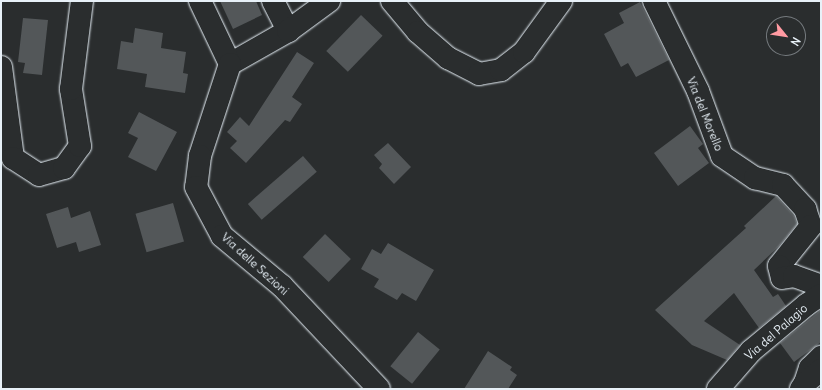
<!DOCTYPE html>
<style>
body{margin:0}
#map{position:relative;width:822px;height:390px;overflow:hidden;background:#2a2d2e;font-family:Delius,sans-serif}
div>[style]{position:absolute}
.building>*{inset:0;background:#535759;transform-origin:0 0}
.roads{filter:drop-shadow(0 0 1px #e8f1f8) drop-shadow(0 0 1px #e8f1f8)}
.street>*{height:22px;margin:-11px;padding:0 11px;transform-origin:11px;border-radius:11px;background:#2a2d2e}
.secondary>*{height:22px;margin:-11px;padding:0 11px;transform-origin:11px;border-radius:11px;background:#2a2d2e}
span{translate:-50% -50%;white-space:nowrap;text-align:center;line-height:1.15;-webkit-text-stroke:3px #2a2d2e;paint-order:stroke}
.street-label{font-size:12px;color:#e8f1f8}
.frame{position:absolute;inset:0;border:2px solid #e8f1f8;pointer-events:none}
.north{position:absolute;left:766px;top:16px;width:40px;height:40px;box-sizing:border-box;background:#2a2d2e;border:1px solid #767b7f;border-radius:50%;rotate:120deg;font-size:11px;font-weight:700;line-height:16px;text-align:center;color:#e8f1f8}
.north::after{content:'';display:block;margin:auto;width:14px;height:18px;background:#ff9aa2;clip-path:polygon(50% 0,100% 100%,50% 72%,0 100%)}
</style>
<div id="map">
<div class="building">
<div style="clip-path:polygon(220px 1px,256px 1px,262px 15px,233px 29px)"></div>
<div style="clip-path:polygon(640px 2px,669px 60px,636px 77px,628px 63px,621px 67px,604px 34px,624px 23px,619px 13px)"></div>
<div style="left:361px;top:15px;width:30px;height:50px;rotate:44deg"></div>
<div style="clip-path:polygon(23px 18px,48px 20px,42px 75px,23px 73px,25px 63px,18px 62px)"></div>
<div style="clip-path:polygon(135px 28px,163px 33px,161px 48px,186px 52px,183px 73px,188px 74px,185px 93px,145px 87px,147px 74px,117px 69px,121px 41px,133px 43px)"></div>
<div style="clip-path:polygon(297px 52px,314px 63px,292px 97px,302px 104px,290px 122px,285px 120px,246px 163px,230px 148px,237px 141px,227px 132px,240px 117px,249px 126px)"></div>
<div style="clip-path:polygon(139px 112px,177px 132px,156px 171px,128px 157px,138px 138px,128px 133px)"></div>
<div style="clip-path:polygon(690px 126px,703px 144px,698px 148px,709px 163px,678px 186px,654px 153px)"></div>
<div style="clip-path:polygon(388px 143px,411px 167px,394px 184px,379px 168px,382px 164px,374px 155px)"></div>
<div style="left:303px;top:156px;width:21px;height:73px;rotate:49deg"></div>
<div style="clip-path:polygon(776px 196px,794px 216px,797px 224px,779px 246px,754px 270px,773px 297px,778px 294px,786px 306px,759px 328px,734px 293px,704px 321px,740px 345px,727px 360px,692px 345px,655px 310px,746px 228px,744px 226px)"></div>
<div style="left:173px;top:203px;width:40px;height:39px;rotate:74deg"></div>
<div style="clip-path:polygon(68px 207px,71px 218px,90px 211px,101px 245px,79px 252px,76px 242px,57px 248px,46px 214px)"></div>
<div style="left:325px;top:234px;width:36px;height:32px;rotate:44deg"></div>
<div style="clip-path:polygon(388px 243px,434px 270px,416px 301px,402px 293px,397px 300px,374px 287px,379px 279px,361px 269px,372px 249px,381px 254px)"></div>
<div style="clip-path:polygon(821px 310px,821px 342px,794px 362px,780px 343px)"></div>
<div style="left:418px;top:332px;width:28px;height:44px;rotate:39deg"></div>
<div style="clip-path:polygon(488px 351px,512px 367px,510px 370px,517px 375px,508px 389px,464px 389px)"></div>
</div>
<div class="roads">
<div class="street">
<div style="left:273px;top:1px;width:34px;rotate:63deg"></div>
<div style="left:392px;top:1px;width:40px;rotate:50deg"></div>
<div style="left:418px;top:32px;width:40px;rotate:41deg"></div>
<div style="left:448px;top:58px;width:35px;rotate:27deg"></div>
<div style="left:479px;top:74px;width:22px;rotate:-10deg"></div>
<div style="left:501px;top:70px;width:29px;rotate:-38deg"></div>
<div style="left:524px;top:52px;width:63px;rotate:-54deg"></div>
<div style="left:654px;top:1px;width:100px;rotate:63.9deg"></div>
<div style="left:698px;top:91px;width:69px;rotate:69.7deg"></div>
<div style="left:722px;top:156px;width:40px;rotate:34deg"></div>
<div style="left:755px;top:178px;width:29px;rotate:14deg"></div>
<div style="left:783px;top:185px;width:33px;rotate:47deg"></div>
<div style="left:805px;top:209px;width:18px;rotate:71deg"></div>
<div style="left:811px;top:226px;width:51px;rotate:128.7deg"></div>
<div style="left:779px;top:266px;width:12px;rotate:76deg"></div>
<div style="left:782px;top:278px;width:12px;rotate:-9deg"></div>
<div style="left:794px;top:276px;width:29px;rotate:20deg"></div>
<div style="left:230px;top:64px;width:67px;rotate:-29.6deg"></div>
<div style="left:288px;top:31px;width:51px;rotate:-36.2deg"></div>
<div style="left:805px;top:383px;width:16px;rotate:-72deg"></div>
<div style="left:810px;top:368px;width:16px;rotate:-45deg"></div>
<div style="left:718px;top:389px;width:50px;rotate:-49deg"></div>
<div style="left:751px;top:351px;width:72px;rotate:-39.9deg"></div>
<div style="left:806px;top:305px;width:18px;rotate:-34deg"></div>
</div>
<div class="secondary">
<div style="left:200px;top:1px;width:70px;rotate:64.5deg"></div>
<div style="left:230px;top:64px;width:97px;rotate:108.1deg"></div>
<div style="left:200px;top:156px;width:31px;rotate:97deg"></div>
<div style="left:196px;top:187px;width:55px;rotate:62deg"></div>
<div style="left:222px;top:236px;width:78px;rotate:39.8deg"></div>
<div style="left:282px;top:286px;width:141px;rotate:46.7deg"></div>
<div style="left:1px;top:67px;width:92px;rotate:82.5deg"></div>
<div style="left:13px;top:158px;width:31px;rotate:33deg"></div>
<div style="left:39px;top:175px;width:26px;rotate:-16deg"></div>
<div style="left:64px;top:168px;width:27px;rotate:-54deg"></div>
<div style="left:80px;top:146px;width:58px;rotate:-99deg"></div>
<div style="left:71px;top:89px;width:89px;rotate:-82.9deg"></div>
<div style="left:801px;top:389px;width:7px;rotate:-56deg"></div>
<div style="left:805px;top:383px;width:21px;rotate:-39deg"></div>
</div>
</div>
<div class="street-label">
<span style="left:705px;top:114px;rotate:68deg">Via del Morello</span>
<span style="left:255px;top:264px;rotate:42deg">Via delle Sezioni</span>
<span style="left:776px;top:332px;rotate:-41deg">Via del Palagio</span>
</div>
<div class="frame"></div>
<div class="north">N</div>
</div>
